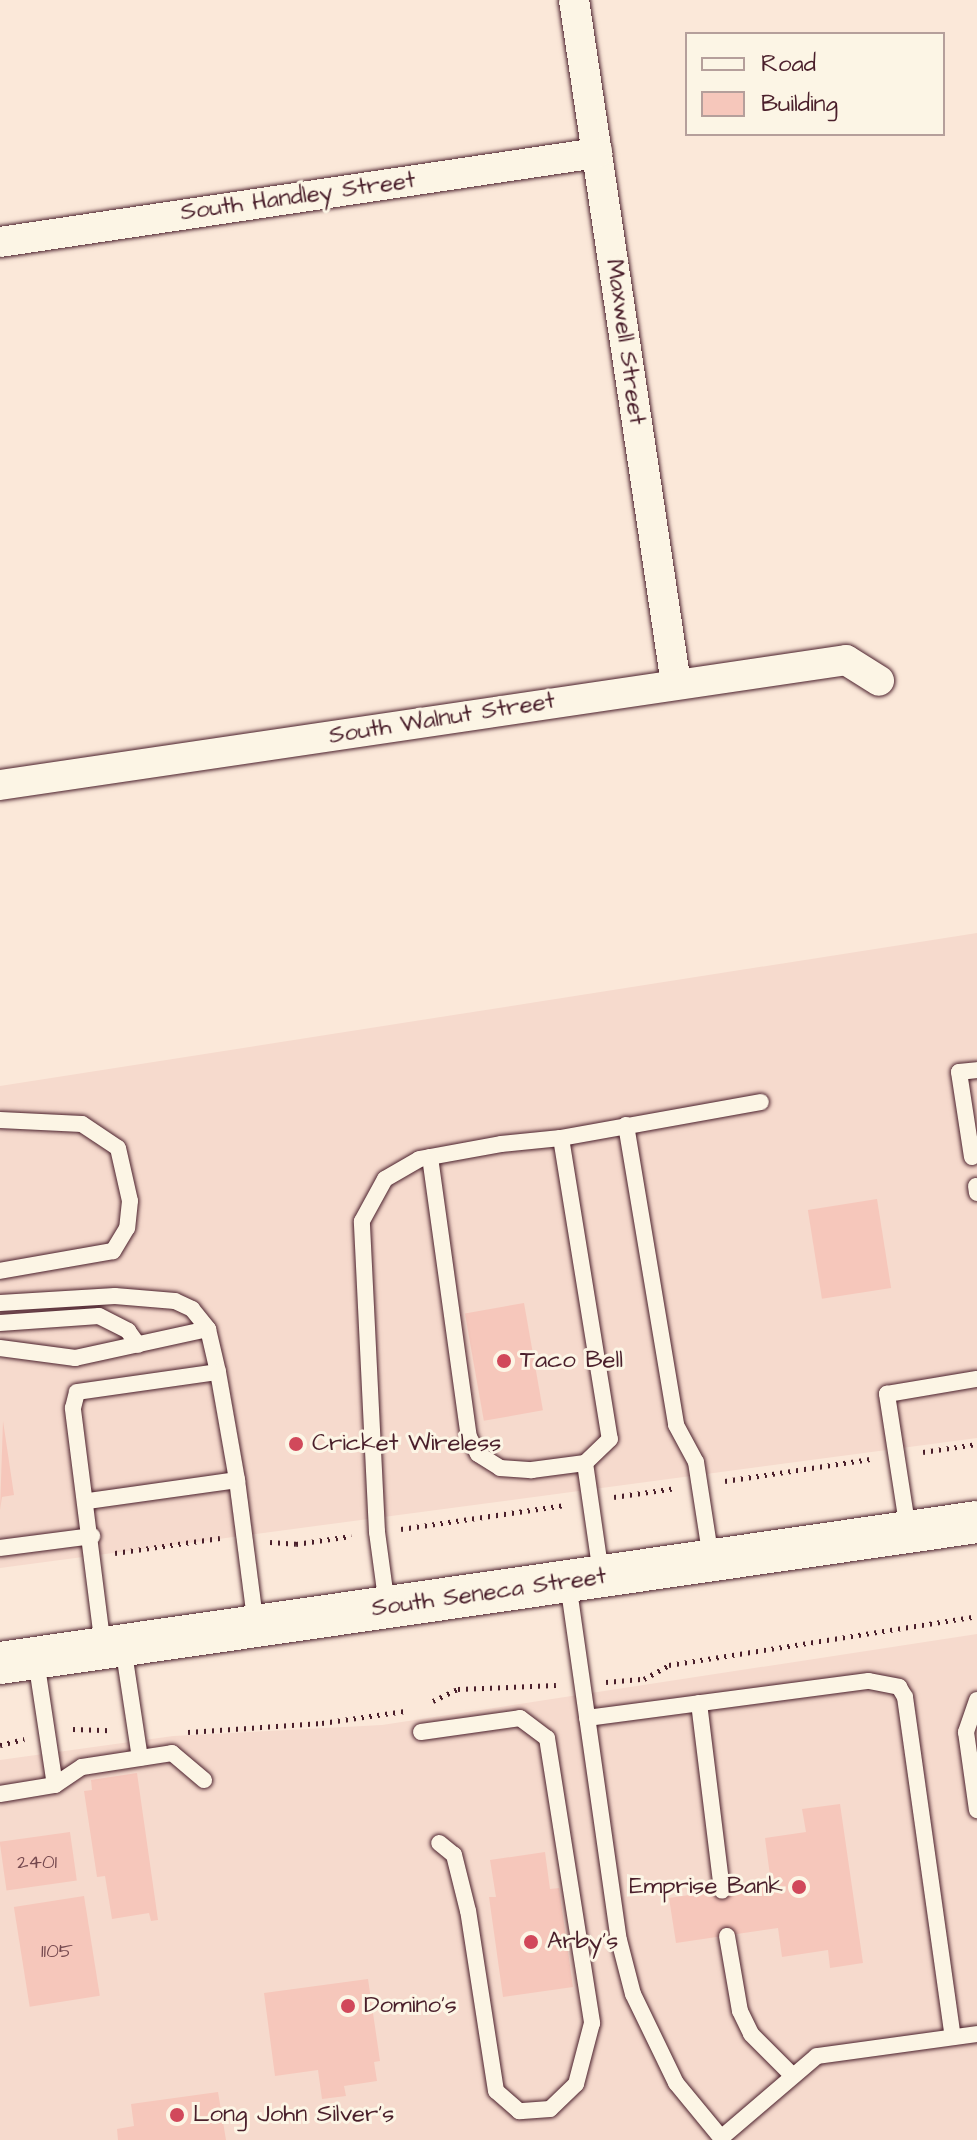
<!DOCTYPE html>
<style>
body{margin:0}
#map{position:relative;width:977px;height:2140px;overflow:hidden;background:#fbe8d9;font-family:"Architects Daughter",sans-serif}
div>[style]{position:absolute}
.built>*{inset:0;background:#f6dacd}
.building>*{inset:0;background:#f6c7bb;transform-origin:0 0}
.path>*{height:5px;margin-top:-2.5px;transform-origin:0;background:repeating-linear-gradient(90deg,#4a1f2b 0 2px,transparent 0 8px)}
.roads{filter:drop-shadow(0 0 2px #4a1f2b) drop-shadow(0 0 2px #4a1f2b)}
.lane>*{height:16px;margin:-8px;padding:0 8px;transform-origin:8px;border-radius:8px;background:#fcf5e5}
.street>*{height:30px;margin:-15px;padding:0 15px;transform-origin:15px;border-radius:15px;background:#fcf5e5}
.secondary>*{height:42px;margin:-21px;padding:0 21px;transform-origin:21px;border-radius:21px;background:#fcf5e5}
.dots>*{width:22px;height:22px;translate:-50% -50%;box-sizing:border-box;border:4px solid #fcf5e5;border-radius:50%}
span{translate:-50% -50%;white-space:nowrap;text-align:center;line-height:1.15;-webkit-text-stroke:6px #fcf5e5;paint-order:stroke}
.number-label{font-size:20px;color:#75494f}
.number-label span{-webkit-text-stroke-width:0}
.street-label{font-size:24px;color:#4a1f2b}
.poi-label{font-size:24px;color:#4a1f2b}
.left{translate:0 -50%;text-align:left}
.right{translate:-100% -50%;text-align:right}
.legend{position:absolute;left:685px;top:32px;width:260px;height:104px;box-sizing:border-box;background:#fcf5e5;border:2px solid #b59f9b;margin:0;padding:10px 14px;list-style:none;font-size:24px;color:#4a1f2b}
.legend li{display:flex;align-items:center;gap:16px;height:40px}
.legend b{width:40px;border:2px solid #b59f9b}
</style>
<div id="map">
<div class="built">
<div style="clip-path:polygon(977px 933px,977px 1438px,0 1568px,0 1086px)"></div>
<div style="clip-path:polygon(977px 1634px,977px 2140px,0 2140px,0 1760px,173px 1736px,382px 1725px)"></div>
</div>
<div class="building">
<div style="left:877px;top:1199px;width:90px;height:70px;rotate:81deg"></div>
<div style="left:524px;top:1303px;width:109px;height:60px;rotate:80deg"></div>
<div style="clip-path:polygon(3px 1421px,14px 1495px,2px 1497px,0 1510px)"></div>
<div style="clip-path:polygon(137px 1773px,158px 1920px,151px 1921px,149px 1913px,112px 1919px,105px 1876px,97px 1877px,84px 1791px,92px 1790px,91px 1780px)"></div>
<div style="clip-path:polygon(840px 1804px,863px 1963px,830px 1968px,828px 1950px,782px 1957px,778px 1928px,676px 1943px,669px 1898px,771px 1883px,765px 1838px,806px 1832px,802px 1809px)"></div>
<div style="left:70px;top:1832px;width:49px;height:71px;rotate:82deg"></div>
<div style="clip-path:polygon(545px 1852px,550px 1889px,559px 1888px,573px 1987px,503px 1997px,489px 1897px,496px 1897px,490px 1860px)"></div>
<div style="left:84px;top:1896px;width:101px;height:71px;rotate:81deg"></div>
<div style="clip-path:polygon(368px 1979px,380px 2061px,374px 2062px,377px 2081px,344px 2086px,346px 2096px,322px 2099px,318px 2070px,275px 2076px,264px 1993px)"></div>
<div style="clip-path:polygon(218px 2092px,226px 2140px,118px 2140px,117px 2129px,134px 2126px,131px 2104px)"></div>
</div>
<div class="path">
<div style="left:923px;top:1452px;width:55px;rotate:-8.4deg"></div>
<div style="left:725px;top:1481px;width:147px;rotate:-8.6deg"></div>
<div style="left:614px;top:1497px;width:63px;rotate:-8.3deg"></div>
<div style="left:401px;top:1529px;width:166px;rotate:-8.3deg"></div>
<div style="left:270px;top:1542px;width:26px;rotate:4deg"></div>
<div style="left:296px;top:1544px;width:56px;rotate:-8.3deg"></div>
<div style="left:115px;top:1553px;width:106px;rotate:-8.1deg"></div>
<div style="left:606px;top:1682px;width:38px;rotate:-5deg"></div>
<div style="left:644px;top:1679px;width:29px;rotate:-29deg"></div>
<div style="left:669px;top:1665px;width:312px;rotate:-9deg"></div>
<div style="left:433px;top:1701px;width:28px;rotate:-26deg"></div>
<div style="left:458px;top:1689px;width:98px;rotate:-2.3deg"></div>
<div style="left:73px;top:1729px;width:37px;rotate:2deg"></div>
<div style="left:188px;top:1732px;width:134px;rotate:-3.8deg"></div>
<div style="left:322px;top:1723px;width:84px;rotate:-8.2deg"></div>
<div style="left:0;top:1745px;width:25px;rotate:-14deg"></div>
</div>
<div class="roads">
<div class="lane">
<div style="left:0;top:1120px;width:82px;rotate:2.8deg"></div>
<div style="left:82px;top:1124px;width:43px;rotate:33.7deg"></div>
<div style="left:118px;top:1148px;width:54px;rotate:77.2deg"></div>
<div style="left:130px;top:1201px;width:27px;rotate:96deg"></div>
<div style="left:127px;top:1228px;width:27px;rotate:121deg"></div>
<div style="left:113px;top:1251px;width:115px;rotate:170deg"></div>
<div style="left:626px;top:1125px;width:304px;rotate:80.5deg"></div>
<div style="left:676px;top:1425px;width:42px;rotate:61.6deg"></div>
<div style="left:696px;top:1462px;width:98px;rotate:81.2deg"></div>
<div style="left:561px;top:1138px;width:203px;rotate:-10.2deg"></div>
<div style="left:430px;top:1157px;width:283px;rotate:82.1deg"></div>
<div style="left:469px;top:1437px;width:19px;rotate:62deg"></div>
<div style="left:478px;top:1454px;width:26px;rotate:32deg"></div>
<div style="left:500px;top:1468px;width:32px;rotate:4deg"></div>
<div style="left:532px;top:1470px;width:53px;rotate:-7.5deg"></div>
<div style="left:972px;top:1157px;width:86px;rotate:-98.7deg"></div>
<div style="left:959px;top:1072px;width:18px;rotate:-6deg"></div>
<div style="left:976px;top:1186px;width:7px;rotate:82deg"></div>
<div style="left:0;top:1303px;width:115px;rotate:-3.5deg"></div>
<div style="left:115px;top:1296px;width:60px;rotate:4.8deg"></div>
<div style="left:175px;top:1301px;width:19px;rotate:25deg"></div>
<div style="left:192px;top:1309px;width:26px;rotate:51deg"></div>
<div style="left:208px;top:1329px;width:44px;rotate:76.9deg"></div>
<div style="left:0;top:1323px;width:99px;rotate:-4deg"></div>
<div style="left:99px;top:1316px;width:33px;rotate:27deg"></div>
<div style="left:128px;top:1331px;width:17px;rotate:54deg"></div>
<div style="left:0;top:1348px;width:76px;rotate:7.6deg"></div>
<div style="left:75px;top:1358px;width:136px;rotate:-12.3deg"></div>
<div style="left:88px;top:1501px;width:150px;rotate:-8deg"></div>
<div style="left:237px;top:1480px;width:148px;rotate:82.6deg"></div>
<div style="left:908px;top:1530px;width:138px;rotate:-98.8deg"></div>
<div style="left:887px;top:1394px;width:91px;rotate:-9.5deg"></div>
<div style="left:0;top:1548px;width:93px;rotate:-7.4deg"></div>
<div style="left:568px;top:1583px;width:361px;rotate:81.9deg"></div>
<div style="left:619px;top:1940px;width:56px;rotate:75.5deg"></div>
<div style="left:633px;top:1994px;width:99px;rotate:64.2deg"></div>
<div style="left:676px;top:2083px;width:74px;rotate:50.5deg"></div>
<div style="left:387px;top:1606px;width:75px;rotate:-97.7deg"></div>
<div style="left:377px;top:1532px;width:311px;rotate:-92.8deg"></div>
<div style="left:362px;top:1221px;width:48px;rotate:-61.3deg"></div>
<div style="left:385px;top:1179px;width:39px;rotate:-30deg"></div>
<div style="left:419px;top:1159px;width:83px;rotate:-10.4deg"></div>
<div style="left:501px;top:1144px;width:60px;rotate:-5.7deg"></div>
<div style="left:561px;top:1138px;width:305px;rotate:80.8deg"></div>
<div style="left:610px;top:1439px;width:35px;rotate:136deg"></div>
<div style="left:585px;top:1463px;width:112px;rotate:81.8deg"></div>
<div style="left:123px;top:1646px;width:113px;rotate:81.4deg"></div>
<div style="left:103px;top:1647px;width:241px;rotate:-97.2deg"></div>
<div style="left:73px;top:1408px;width:16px;rotate:-76deg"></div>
<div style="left:77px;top:1392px;width:142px;rotate:-8.1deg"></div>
<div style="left:218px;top:1372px;width:110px;rotate:80deg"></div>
<div style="left:36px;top:1660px;width:126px;rotate:81.4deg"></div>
<div style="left:977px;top:1700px;width:34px;rotate:109deg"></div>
<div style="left:966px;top:1732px;width:79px;rotate:82deg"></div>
<div style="left:699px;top:1703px;width:189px;rotate:83deg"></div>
<div style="left:587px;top:1718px;width:284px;rotate:-7.5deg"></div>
<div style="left:869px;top:1681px;width:31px;rotate:11deg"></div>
<div style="left:899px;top:1687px;width:12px;rotate:59deg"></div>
<div style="left:905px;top:1697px;width:343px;rotate:82deg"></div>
<div style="left:421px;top:1732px;width:100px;rotate:-8deg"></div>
<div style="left:520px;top:1718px;width:34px;rotate:37deg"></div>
<div style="left:547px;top:1738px;width:289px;rotate:81deg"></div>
<div style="left:592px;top:2023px;width:63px;rotate:104.7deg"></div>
<div style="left:576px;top:2084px;width:36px;rotate:136deg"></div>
<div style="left:550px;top:2109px;width:31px;rotate:176deg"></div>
<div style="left:519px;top:2111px;width:30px;rotate:-139deg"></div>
<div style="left:496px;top:2091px;width:182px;rotate:-98.8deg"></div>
<div style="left:468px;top:1911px;width:58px;rotate:-104deg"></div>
<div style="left:454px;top:1855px;width:19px;rotate:-141deg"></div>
<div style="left:0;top:1794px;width:56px;rotate:-9.3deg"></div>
<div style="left:55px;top:1785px;width:32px;rotate:-34deg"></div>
<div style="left:82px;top:1767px;width:91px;rotate:-8.8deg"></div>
<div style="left:172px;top:1753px;width:42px;rotate:40.2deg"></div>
<div style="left:727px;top:1936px;width:76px;rotate:80.2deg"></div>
<div style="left:740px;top:2011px;width:25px;rotate:64deg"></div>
<div style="left:751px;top:2034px;width:59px;rotate:45deg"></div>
<div style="left:721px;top:2138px;width:126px;rotate:-40.5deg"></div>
<div style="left:817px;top:2056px;width:162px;rotate:-7.8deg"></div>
</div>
<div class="street">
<div style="left:574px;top:0;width:692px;rotate:81.52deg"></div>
<div style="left:0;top:242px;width:604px;rotate:-8.48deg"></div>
<div style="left:0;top:785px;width:855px;rotate:-8.4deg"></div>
<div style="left:846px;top:660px;width:39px;rotate:32deg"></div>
</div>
<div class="secondary">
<div style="left:0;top:1663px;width:987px;rotate:-8.21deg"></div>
</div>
</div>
<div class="dots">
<div style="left:504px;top:1361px;background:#d1495b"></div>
<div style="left:296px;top:1444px;background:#d1495b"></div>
<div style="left:799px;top:1887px;background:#d1495b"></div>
<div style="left:531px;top:1942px;background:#d1495b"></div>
<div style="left:348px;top:2006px;background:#d1495b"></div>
<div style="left:177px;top:2115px;background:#d1495b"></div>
</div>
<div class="number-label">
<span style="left:37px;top:1862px">2401</span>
<span style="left:57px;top:1951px">1105</span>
</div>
<div class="street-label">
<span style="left:298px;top:197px;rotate:-8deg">South Handley Street</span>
<span style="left:625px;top:342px;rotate:82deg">Maxwell Street</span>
<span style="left:442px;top:719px;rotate:-9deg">South Walnut Street</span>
<span style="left:489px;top:1593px;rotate:-8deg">South Seneca Street</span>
</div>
<div class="poi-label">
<span class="left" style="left:520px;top:1361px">Taco Bell</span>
<span class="left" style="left:312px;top:1444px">Cricket Wireless</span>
<span class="right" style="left:783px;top:1887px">Emprise Bank</span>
<span class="left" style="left:547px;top:1942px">Arby's</span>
<span class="left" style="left:364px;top:2006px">Domino's</span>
<span class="left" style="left:193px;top:2115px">Long John Silver's</span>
</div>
<ul class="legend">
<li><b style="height:10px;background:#fcf5e5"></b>Road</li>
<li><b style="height:22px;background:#f6c7bb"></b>Building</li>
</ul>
</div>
